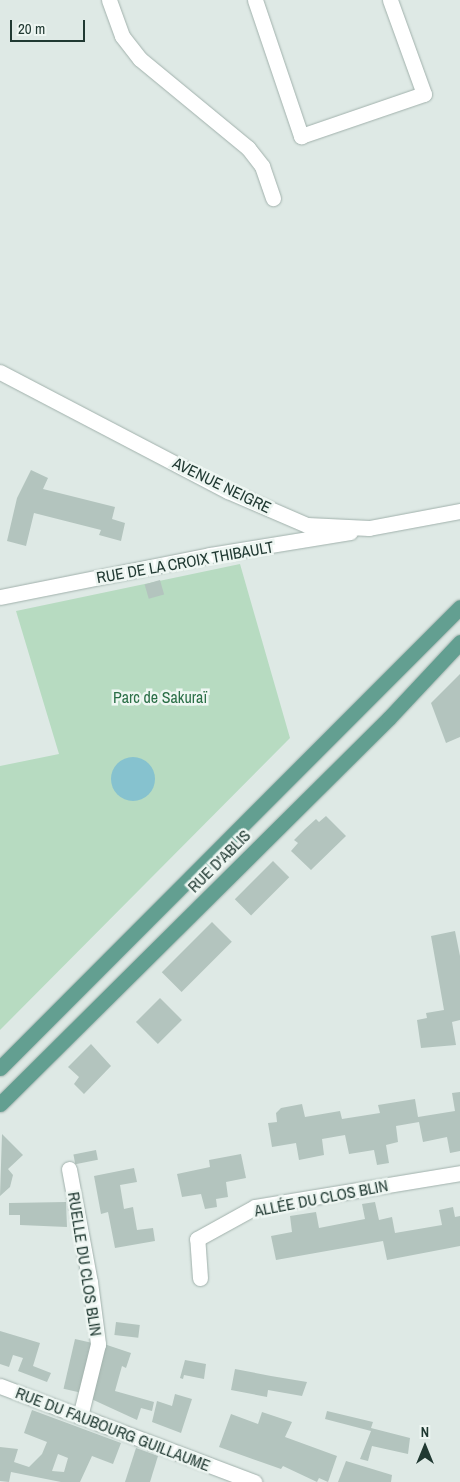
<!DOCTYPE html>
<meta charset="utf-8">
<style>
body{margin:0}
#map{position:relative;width:460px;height:1482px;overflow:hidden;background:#dee9e5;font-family:"Archivo Narrow",sans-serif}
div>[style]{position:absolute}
.green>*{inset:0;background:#b7dbc1}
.water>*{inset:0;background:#86c2cf}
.round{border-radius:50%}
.building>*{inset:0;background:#b3c4be;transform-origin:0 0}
.roads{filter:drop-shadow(0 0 1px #a1b1ac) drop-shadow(0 0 1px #a1b1ac)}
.minor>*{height:15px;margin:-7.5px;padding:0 7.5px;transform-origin:7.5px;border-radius:7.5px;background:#fff}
.major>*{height:15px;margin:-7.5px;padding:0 7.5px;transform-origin:7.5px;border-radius:7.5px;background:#639f91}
span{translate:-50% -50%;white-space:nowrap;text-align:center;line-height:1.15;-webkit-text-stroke:5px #eef6f2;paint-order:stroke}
.street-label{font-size:16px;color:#203932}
.park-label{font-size:16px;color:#2b6f47}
.north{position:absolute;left:400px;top:1422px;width:50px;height:50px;-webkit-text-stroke:4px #eef6f2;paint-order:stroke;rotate:0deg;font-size:14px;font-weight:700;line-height:20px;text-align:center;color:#203932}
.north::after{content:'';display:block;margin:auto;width:18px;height:22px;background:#203932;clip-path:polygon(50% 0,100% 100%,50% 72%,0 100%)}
.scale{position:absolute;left:10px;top:20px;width:75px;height:22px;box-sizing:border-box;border:2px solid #203932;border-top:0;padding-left:6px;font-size:15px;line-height:18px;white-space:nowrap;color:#203932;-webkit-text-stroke:4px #eef6f2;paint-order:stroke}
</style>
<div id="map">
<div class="green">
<div style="clip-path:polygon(240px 564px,290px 738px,0 1030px,0 766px,59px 754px,16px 611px)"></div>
</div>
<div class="water">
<div class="round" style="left:111px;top:757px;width:44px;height:44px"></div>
</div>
<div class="building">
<div style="clip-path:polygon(31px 470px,48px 478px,43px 489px,115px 507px,112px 519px,125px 523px,121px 541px,99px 535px,101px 530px,34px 513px,26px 546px,7px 541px,17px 498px)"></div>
<div style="left:160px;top:580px;width:15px;height:16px;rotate:74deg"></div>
<div style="clip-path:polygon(460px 674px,460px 737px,446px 743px,431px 703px)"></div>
<div style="clip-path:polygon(326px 816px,346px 836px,311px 870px,291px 851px,298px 843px,294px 840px,305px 829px,316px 819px,319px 822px)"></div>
<div style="left:273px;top:861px;width:23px;height:54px;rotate:45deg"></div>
<div style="left:212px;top:922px;width:28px;height:71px;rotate:45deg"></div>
<div style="clip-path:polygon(455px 931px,460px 956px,460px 1020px,452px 1022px,456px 1045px,421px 1048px,417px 1020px,427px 1018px,426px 1013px,444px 1010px,431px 936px)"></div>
<div style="left:160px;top:998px;width:31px;height:34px;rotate:45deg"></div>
<div style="clip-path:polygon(91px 1044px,111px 1066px,84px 1094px,74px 1084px,79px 1077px,68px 1067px)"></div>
<div style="clip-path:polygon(460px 1092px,460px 1151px,450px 1153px,447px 1137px,423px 1142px,419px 1122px,396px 1126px,398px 1142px,386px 1145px,389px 1163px,377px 1165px,374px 1150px,349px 1154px,345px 1135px,322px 1139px,324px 1155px,299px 1160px,296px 1143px,272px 1147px,268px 1123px,277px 1122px,276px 1113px,281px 1108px,302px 1104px,305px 1117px,340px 1111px,342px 1119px,380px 1113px,378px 1105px,415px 1099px,418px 1117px,455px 1111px,452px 1093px)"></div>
<div style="clip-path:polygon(2px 1134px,23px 1155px,8px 1169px,13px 1175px,10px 1187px,0 1196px)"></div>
<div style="left:96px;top:1150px;width:10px;height:23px;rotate:79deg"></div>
<div style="clip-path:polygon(241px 1154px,246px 1178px,226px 1182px,228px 1197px,216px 1199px,217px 1207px,205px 1209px,201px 1194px,182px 1197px,177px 1174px,210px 1167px,209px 1160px)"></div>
<div style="clip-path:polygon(134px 1168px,137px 1182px,120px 1185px,124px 1209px,133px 1207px,137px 1230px,153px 1228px,155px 1241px,115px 1248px,108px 1212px,101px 1214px,94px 1176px)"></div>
<div style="clip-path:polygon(66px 1202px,67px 1227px,20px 1225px,20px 1215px,9px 1215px,9px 1203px)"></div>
<div style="clip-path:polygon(375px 1202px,379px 1220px,392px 1217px,395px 1233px,442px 1225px,439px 1210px,453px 1207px,455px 1217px,460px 1216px,460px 1246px,387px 1260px,383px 1241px,276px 1260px,271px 1236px,292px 1232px,290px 1216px,316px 1212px,319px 1228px,365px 1219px,362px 1204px)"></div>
<div style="left:116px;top:1322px;width:24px;height:13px;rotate:7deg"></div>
<div style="clip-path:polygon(0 1331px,40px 1343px,33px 1366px,51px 1373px,47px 1382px,18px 1371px,23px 1358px,13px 1355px,9px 1367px,0 1364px)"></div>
<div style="left:75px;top:1339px;width:18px;height:51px;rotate:13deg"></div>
<div style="clip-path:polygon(104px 1344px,131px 1353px,126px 1368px,122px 1366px,115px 1391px,154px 1402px,152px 1411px,141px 1408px,137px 1420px,87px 1397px)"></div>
<div style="clip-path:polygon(185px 1360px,206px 1364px,204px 1379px,184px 1375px,183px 1379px,180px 1378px)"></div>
<div style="clip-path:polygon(235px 1369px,271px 1376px,307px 1382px,302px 1396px,268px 1390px,267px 1397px,231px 1390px)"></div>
<div style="clip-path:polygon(175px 1394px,192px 1399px,181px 1433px,152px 1422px,157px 1401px,172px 1406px)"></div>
<div style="clip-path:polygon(evenodd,32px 1410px,121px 1443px,113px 1464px,92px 1456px,80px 1482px,61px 1482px,11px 1472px,9px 1482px,0 1481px,0 1447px,18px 1449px,14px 1462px,29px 1467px,42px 1454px,47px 1442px,24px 1433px,32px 1410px,58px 1454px,68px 1458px,64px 1472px,52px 1471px,58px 1454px)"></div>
<div style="clip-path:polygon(327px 1411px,373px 1422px,371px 1428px,410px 1438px,408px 1454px,372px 1446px,368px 1461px,360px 1459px,371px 1431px,325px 1419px)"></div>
<div style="clip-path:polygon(262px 1412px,292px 1422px,285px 1437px,337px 1456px,328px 1482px,319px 1478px,317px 1482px,283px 1466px,281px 1469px,219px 1447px,231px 1414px,258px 1424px)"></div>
<div style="clip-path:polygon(136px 1448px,158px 1456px,150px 1482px,125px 1482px)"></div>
<div style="clip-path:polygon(346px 1461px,392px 1475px,391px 1482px,338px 1482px)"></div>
</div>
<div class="roads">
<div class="minor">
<div style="left:109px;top:0;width:38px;rotate:70deg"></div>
<div style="left:122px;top:36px;width:29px;rotate:52deg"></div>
<div style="left:140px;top:59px;width:140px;rotate:39.5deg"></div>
<div style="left:248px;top:148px;width:23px;rotate:52deg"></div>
<div style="left:262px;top:166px;width:34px;rotate:71deg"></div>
<div style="left:255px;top:0;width:144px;rotate:71.3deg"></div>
<div style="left:301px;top:136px;width:130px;rotate:-18.9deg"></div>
<div style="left:424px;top:94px;width:100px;rotate:-109.9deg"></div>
<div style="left:0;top:372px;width:257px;rotate:27.6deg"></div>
<div style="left:228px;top:491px;width:86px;rotate:23.3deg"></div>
<div style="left:307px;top:525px;width:62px;rotate:2.8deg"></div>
<div style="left:369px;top:528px;width:93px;rotate:-10.6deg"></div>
<div style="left:0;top:597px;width:214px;rotate:-11.3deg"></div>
<div style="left:210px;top:555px;width:142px;rotate:-9.3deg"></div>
<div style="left:69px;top:1169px;width:115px;rotate:79.5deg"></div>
<div style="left:90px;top:1282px;width:63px;rotate:82.6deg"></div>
<div style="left:98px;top:1344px;width:75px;rotate:103.9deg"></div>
<div style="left:200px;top:1278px;width:39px;rotate:-94deg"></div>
<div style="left:197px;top:1239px;width:66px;rotate:-28.9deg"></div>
<div style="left:255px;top:1207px;width:208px;rotate:-9.4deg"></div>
<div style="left:0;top:1386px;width:272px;rotate:20.7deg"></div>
</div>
<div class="major">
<div style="left:0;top:1068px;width:651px;rotate:-45.06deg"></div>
<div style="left:0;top:1104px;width:548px;rotate:-44.78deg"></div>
<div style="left:389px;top:718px;width:104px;rotate:-46.9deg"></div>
</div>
</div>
<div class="street-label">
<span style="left:222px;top:485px;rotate:26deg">AVENUE NEIGRE</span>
<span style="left:185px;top:562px;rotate:-10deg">RUE DE LA CROIX THIBAULT</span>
<span style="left:219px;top:861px;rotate:-45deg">RUE D'ABLIS</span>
<span style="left:321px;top:1198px;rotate:-11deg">ALLÉE DU CLOS BLIN</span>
<span style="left:85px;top:1264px;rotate:81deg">RUELLE DU CLOS BLIN</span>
<span style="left:113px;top:1429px;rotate:21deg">RUE DU FAUBOURG GUILLAUME</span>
</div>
<div class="park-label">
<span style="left:160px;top:697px">Parc de Sakuraï</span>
</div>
<div class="north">N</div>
<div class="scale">20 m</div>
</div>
